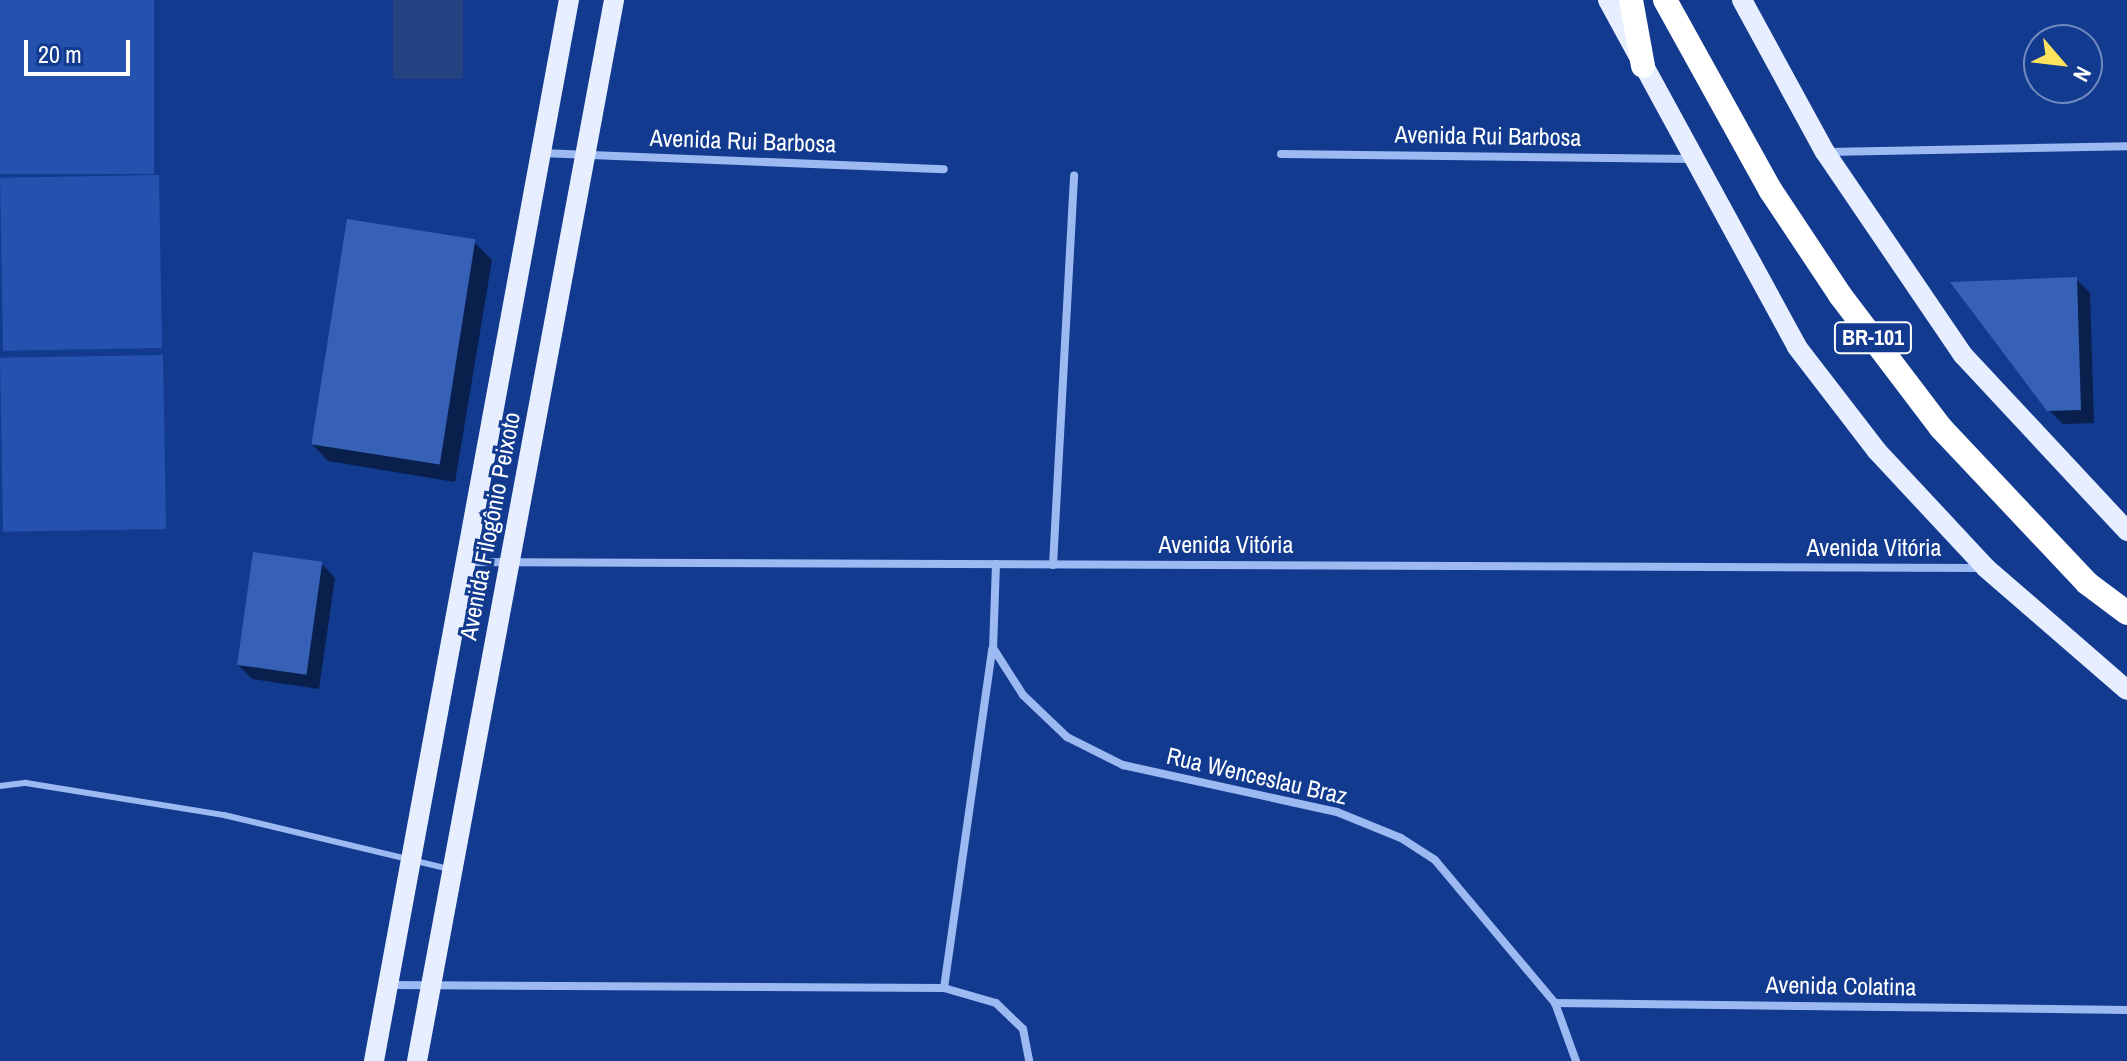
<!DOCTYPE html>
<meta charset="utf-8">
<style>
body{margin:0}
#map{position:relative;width:2127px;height:1061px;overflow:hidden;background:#123a8f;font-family:"Archivo Narrow",sans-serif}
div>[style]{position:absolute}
.green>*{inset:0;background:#2452ae;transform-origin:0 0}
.water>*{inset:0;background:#244282;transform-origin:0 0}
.shadow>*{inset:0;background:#0007}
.building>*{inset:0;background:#3661b6;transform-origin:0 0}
.lane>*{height:6px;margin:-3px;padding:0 3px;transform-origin:3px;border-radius:3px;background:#9cb9f2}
.street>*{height:8px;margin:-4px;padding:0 4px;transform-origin:4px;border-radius:4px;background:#9cb9f2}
.primary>*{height:20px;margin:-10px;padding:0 10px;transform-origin:10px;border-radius:10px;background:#e7eeff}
.highway>*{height:24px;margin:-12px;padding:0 12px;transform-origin:12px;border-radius:12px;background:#fff}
span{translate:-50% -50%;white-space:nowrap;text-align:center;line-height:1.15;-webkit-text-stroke:6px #123a8f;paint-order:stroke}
.shield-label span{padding:2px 6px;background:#123a8f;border:2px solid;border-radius:6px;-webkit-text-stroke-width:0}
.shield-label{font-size:22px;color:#fff;font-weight:700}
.street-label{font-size:24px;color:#fff}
.north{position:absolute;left:2023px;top:24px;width:80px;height:80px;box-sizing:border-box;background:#123a8f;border:2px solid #7189bc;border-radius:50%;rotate:118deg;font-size:22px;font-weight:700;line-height:32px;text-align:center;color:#fff}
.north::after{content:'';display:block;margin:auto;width:28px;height:36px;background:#ffe35d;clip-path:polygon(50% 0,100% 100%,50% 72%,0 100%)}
.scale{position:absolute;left:24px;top:40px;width:106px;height:36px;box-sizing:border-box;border:4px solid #fff;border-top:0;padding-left:10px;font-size:24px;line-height:28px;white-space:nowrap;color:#fff;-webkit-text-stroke:6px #123a8f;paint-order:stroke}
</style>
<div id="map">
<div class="green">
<div style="left:0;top:0;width:154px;height:174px"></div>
<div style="left:159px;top:175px;width:173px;height:159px;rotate:89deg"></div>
<div style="left:163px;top:355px;width:174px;height:163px;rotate:89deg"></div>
</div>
<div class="water">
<div style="left:393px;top:0;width:70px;height:79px"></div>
</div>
<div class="shadow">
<div style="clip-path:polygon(474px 242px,492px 260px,455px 482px,328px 461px,311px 443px)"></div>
<div style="clip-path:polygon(2076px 279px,2090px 293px,2094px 423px,2063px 424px,2049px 410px)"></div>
<div style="clip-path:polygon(322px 564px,335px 578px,319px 689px,252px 679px,238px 665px)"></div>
</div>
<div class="building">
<div style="left:347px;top:219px;width:130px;height:228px;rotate:9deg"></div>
<div style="clip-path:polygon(2077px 277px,2081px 410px,2047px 411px,1950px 282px)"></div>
<div style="left:253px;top:552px;width:70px;height:114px;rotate:8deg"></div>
</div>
<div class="lane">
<div style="left:0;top:786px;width:26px;rotate:-7deg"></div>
<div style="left:26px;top:783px;width:201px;rotate:9.2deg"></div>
<div style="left:224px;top:815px;width:231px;rotate:13.5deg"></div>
</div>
<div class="street">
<div style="left:1828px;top:152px;width:299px;rotate:-1.1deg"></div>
<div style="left:541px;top:153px;width:403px;rotate:2.3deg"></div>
<div style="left:1281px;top:154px;width:411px;rotate:0.7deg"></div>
<div style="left:467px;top:562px;width:1514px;rotate:0.23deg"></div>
<div style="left:996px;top:564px;width:84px;rotate:92deg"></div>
<div style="left:993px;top:648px;width:56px;rotate:57.4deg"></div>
<div style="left:1023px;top:695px;width:61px;rotate:43.7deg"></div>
<div style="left:1067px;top:737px;width:63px;rotate:26.6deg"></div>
<div style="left:1123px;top:765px;width:219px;rotate:12.4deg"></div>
<div style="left:1337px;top:812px;width:69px;rotate:22.1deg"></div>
<div style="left:1401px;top:838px;width:40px;rotate:32.9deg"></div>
<div style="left:1435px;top:860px;width:187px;rotate:50deg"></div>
<div style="left:1555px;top:1003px;width:62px;rotate:70.1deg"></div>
<div style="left:1053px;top:565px;width:390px;rotate:-86.9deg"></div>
<div style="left:389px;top:985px;width:555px;rotate:0.31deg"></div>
<div style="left:944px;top:988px;width:54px;rotate:16.1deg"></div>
<div style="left:996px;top:1003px;width:37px;rotate:44deg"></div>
<div style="left:1023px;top:1029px;width:33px;rotate:79deg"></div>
<div style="left:944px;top:988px;width:342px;rotate:-81.9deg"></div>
<div style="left:1555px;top:1003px;width:572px;rotate:0.7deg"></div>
</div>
<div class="primary">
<div style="left:1608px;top:0;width:395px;rotate:61.4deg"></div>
<div style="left:1797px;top:347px;width:131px;rotate:52.4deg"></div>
<div style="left:1877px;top:451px;width:160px;rotate:47deg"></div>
<div style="left:1986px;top:568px;width:186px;rotate:40.9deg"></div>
<div style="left:1742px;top:0;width:173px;rotate:61.4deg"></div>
<div style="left:1825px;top:152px;width:245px;rotate:55.8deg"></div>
<div style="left:1963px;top:355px;width:241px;rotate:47deg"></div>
<div style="left:374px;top:1061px;width:1079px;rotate:-79.59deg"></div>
<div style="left:417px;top:1061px;width:1079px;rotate:-79.48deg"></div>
</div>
<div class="highway">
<div style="left:1631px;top:0;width:67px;rotate:79.7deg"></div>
<div style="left:1665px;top:0;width:218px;rotate:61deg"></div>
<div style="left:1771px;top:191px;width:125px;rotate:56.4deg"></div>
<div style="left:1840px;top:295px;width:167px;rotate:52.8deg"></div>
<div style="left:1941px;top:428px;width:213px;rotate:46.7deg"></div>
<div style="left:2087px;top:583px;width:50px;rotate:36.9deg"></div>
</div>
<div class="shield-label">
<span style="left:1873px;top:338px">BR-101</span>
</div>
<div class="street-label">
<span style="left:1488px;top:136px;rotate:1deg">Avenida Rui Barbosa</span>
<span style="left:743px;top:141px;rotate:2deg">Avenida Rui Barbosa</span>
<span style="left:490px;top:526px;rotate:-79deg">Avenida Filogônio Peixoto</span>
<span style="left:1226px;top:545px">Avenida Vitória</span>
<span style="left:1874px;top:548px">Avenida Vitória</span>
<span style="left:1257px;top:776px;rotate:13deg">Rua Wenceslau Braz</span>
<span style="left:1841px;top:986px;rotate:1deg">Avenida Colatina</span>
</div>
<div class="north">N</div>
<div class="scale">20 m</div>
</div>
